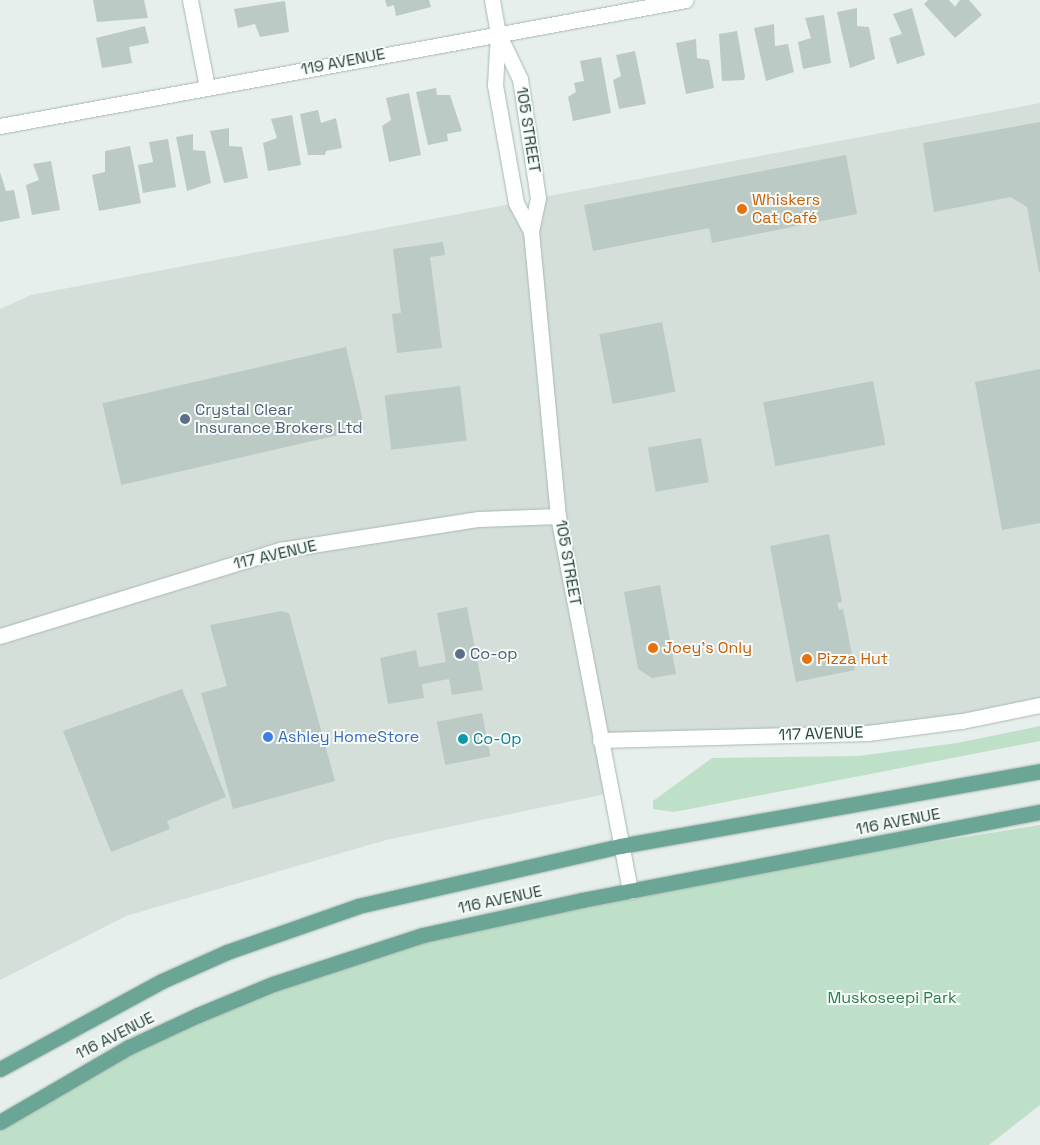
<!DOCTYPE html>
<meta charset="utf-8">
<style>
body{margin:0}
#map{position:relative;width:1040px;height:1145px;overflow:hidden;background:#e6efeb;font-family:"Space Grotesk",sans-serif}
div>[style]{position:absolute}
.built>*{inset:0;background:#d4dfda}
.green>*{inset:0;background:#bfe0c8}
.building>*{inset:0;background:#bbcac4;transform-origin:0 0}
.roads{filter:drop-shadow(0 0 1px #a8b8b2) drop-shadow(0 0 1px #a8b8b2)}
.minor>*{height:15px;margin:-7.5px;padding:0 7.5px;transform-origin:7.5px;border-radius:7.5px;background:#fff}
.major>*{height:15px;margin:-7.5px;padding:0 7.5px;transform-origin:7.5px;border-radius:7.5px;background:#6aa596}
.dots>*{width:14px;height:14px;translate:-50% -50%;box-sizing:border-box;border:2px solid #f7fbf9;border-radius:50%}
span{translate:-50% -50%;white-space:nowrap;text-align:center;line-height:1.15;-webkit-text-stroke:4px #f7fbf9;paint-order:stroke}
.street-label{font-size:16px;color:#24423a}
.food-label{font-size:16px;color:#c56008}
.left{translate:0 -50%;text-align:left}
.service-label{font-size:16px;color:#4e5e75}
.shop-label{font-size:16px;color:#366cbe}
.culture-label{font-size:16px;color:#0d838f}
.park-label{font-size:16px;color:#2d7a4b}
</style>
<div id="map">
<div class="built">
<div style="clip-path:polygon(1040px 103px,1040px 705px,962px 721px,601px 740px,611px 793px,386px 840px,126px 916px,0 980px,0 309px,31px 295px,516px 203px,531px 230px,538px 198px)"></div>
</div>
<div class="green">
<div style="clip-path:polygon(1040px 726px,1040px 741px,674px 812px,653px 809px,653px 801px,712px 758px,858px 756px,957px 743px)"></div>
<div style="clip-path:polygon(1040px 825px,1040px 1105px,989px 1145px,0 1145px,0 1122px,129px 1047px,348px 958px,630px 891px)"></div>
</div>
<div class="building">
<div style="clip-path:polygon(93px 0,144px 0,148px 18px,97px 22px)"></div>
<div style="clip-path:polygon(385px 0,429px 0,431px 7px,396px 16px,394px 5px,387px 7px)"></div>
<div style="clip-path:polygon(928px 0,949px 0,955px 7px,960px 0,969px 0,982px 15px,955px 38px,924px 4px)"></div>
<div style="clip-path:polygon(285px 1px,289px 32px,260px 37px,255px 24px,238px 28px,234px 9px)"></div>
<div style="clip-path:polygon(857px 8px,857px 26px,869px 27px,875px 59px,850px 68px,837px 12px)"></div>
<div style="clip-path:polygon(912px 8px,925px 55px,897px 64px,889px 38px,902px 34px,893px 14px)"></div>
<div style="clip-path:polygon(824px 15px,831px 63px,803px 69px,798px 42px,811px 38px,805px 18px)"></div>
<div style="clip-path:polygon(774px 24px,775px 46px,788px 44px,794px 72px,766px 81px,754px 28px)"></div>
<div style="clip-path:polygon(145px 26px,149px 43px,129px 47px,132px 63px,102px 68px,96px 38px)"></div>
<div style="clip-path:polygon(737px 31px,745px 76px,744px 80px,722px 81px,719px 34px)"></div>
<div style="clip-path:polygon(696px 39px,697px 58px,709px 60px,714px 88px,686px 94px,676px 43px)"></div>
<div style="clip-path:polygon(635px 51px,646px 104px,619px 109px,613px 80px,621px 76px,616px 55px)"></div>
<div style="clip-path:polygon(601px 57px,611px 113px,573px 121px,568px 97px,576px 92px,574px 83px,584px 81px,580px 61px)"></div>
<div style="clip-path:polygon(436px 88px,437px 95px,450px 95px,462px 131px,447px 134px,448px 141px,428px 145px,416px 92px)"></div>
<div style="clip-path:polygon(409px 93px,421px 155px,389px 162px,382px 126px,391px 120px,386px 98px)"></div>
<div style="clip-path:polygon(318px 110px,321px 123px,336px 118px,342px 148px,326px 151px,325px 155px,308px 155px,300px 114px)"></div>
<div style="clip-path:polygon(292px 115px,301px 165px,268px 171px,263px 143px,277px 138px,271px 119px)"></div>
<div style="clip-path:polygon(1040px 122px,1040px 272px,1039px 272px,1027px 207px,1011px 197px,934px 212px,923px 143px)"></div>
<div style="clip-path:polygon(229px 128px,229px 146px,242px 147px,248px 178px,224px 183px,210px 131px)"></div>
<div style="clip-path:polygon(193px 134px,193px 150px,205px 151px,211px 183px,187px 191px,176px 137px)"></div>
<div style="clip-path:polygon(168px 139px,176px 187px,143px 193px,138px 165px,153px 162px,149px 142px)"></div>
<div style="clip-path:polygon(130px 146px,141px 203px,99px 211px,92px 175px,105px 172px,105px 151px)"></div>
<div style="clip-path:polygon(846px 155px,857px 214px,712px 243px,709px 228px,593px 251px,584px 205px)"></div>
<div style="clip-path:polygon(51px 161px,60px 210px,32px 215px,26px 185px,39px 180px,33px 164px)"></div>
<div style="clip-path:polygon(0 172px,6px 191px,14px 190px,20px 218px,0 222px)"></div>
<div style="clip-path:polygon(443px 242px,445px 255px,430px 257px,442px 348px,397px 353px,392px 314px,401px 313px,393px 249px)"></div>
<div style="left:662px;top:322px;width:71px;height:64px;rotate:79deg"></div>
<div style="left:346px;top:347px;width:84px;height:250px;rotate:77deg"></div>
<div style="clip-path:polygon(1040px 369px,1040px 523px,1002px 530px,975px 382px)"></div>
<div style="left:873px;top:381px;width:65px;height:112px;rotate:79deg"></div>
<div style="left:460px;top:386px;width:55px;height:76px;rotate:83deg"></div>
<div style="left:701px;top:438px;width:45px;height:54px;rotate:80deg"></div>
<div style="clip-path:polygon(829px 534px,842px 602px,837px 603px,839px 610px,843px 609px,855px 670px,796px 682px,770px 546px)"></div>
<div style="clip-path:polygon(660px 585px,676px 674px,652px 678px,638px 669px,624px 592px)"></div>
<div style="clip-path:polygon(467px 607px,483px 690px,452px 695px,449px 679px,422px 684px,424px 698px,388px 704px,380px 658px,416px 650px,419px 667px,446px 662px,437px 613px)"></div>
<div style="clip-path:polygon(281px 611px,289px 613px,335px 781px,233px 809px,201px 693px,227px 686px,210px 625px)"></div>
<div style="clip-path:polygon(182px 689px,226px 797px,167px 821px,170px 829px,111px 852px,63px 731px)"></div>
<div style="left:482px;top:713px;width:44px;height:46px;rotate:79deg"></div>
</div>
<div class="roads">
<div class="minor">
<div style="left:190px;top:0;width:89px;rotate:78.9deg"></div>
<div style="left:492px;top:0;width:34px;rotate:80deg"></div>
<div style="left:498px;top:33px;width:52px;rotate:93.3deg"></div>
<div style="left:495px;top:85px;width:120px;rotate:79.9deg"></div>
<div style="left:516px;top:203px;width:32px;rotate:62deg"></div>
<div style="left:498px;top:33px;width:51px;rotate:64.4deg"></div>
<div style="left:520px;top:79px;width:120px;rotate:81.4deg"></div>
<div style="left:538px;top:198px;width:34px;rotate:102deg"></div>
<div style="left:531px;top:231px;width:286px;rotate:84.6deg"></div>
<div style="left:558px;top:516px;width:382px;rotate:79.1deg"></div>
<div style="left:0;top:126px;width:697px;rotate:-10.41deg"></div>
<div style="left:0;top:636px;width:293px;rotate:-17.1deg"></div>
<div style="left:280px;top:550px;width:201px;rotate:-8.9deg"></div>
<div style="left:479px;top:519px;width:79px;rotate:-2.2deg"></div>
<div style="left:600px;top:740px;width:268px;rotate:-1.5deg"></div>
<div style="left:868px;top:733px;width:95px;rotate:-7.3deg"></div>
<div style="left:962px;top:721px;width:80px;rotate:-11.6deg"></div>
</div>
<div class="major">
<div style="left:0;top:1069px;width:184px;rotate:-28.5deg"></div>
<div style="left:162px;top:981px;width:71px;rotate:-24deg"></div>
<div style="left:227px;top:952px;width:139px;rotate:-19.3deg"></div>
<div style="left:358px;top:906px;width:269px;rotate:-12.9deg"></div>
<div style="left:620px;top:846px;width:427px;rotate:-10.1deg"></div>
<div style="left:0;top:1122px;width:149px;rotate:-30.2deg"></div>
<div style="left:129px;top:1047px;width:76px;rotate:-24.9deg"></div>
<div style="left:198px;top:1015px;width:81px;rotate:-22.5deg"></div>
<div style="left:273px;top:984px;width:158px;rotate:-18.1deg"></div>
<div style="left:423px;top:935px;width:163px;rotate:-12.4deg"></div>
<div style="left:582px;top:900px;width:466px;rotate:-10.9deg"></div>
</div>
</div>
<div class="dots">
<div style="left:742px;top:209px;background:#e8710a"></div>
<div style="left:185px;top:419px;background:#5c6f8a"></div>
<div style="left:653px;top:648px;background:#e8710a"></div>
<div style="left:460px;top:654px;background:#5c6f8a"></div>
<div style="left:807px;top:659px;background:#e8710a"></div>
<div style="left:268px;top:737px;background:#3f7fe0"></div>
<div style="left:463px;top:739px;background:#0f9aa8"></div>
</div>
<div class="street-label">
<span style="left:343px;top:62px;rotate:-11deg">119 AVENUE</span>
<span style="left:528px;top:130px;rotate:81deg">105 STREET</span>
<span style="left:275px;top:555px;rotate:-13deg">117 AVENUE</span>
<span style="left:568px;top:563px;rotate:80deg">105 STREET</span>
<span style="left:821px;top:734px;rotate:-2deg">117 AVENUE</span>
<span style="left:898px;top:822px;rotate:-11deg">116 AVENUE</span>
<span style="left:500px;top:900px;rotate:-12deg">116 AVENUE</span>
<span style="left:115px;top:1036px;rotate:-27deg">116 AVENUE</span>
</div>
<div class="food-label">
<span class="left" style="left:752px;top:209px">Whiskers<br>Cat Café</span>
<span class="left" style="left:663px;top:648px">Joey's Only</span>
<span class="left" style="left:817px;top:659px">Pizza Hut</span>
</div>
<div class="service-label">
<span class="left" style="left:195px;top:419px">Crystal Clear<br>Insurance Brokers Ltd</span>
<span class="left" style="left:470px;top:654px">Co-op</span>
</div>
<div class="shop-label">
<span class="left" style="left:278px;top:737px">Ashley HomeStore</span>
</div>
<div class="culture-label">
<span class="left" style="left:473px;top:739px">Co-Op</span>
</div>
<div class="park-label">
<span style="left:892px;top:998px">Muskoseepi Park</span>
</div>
</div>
